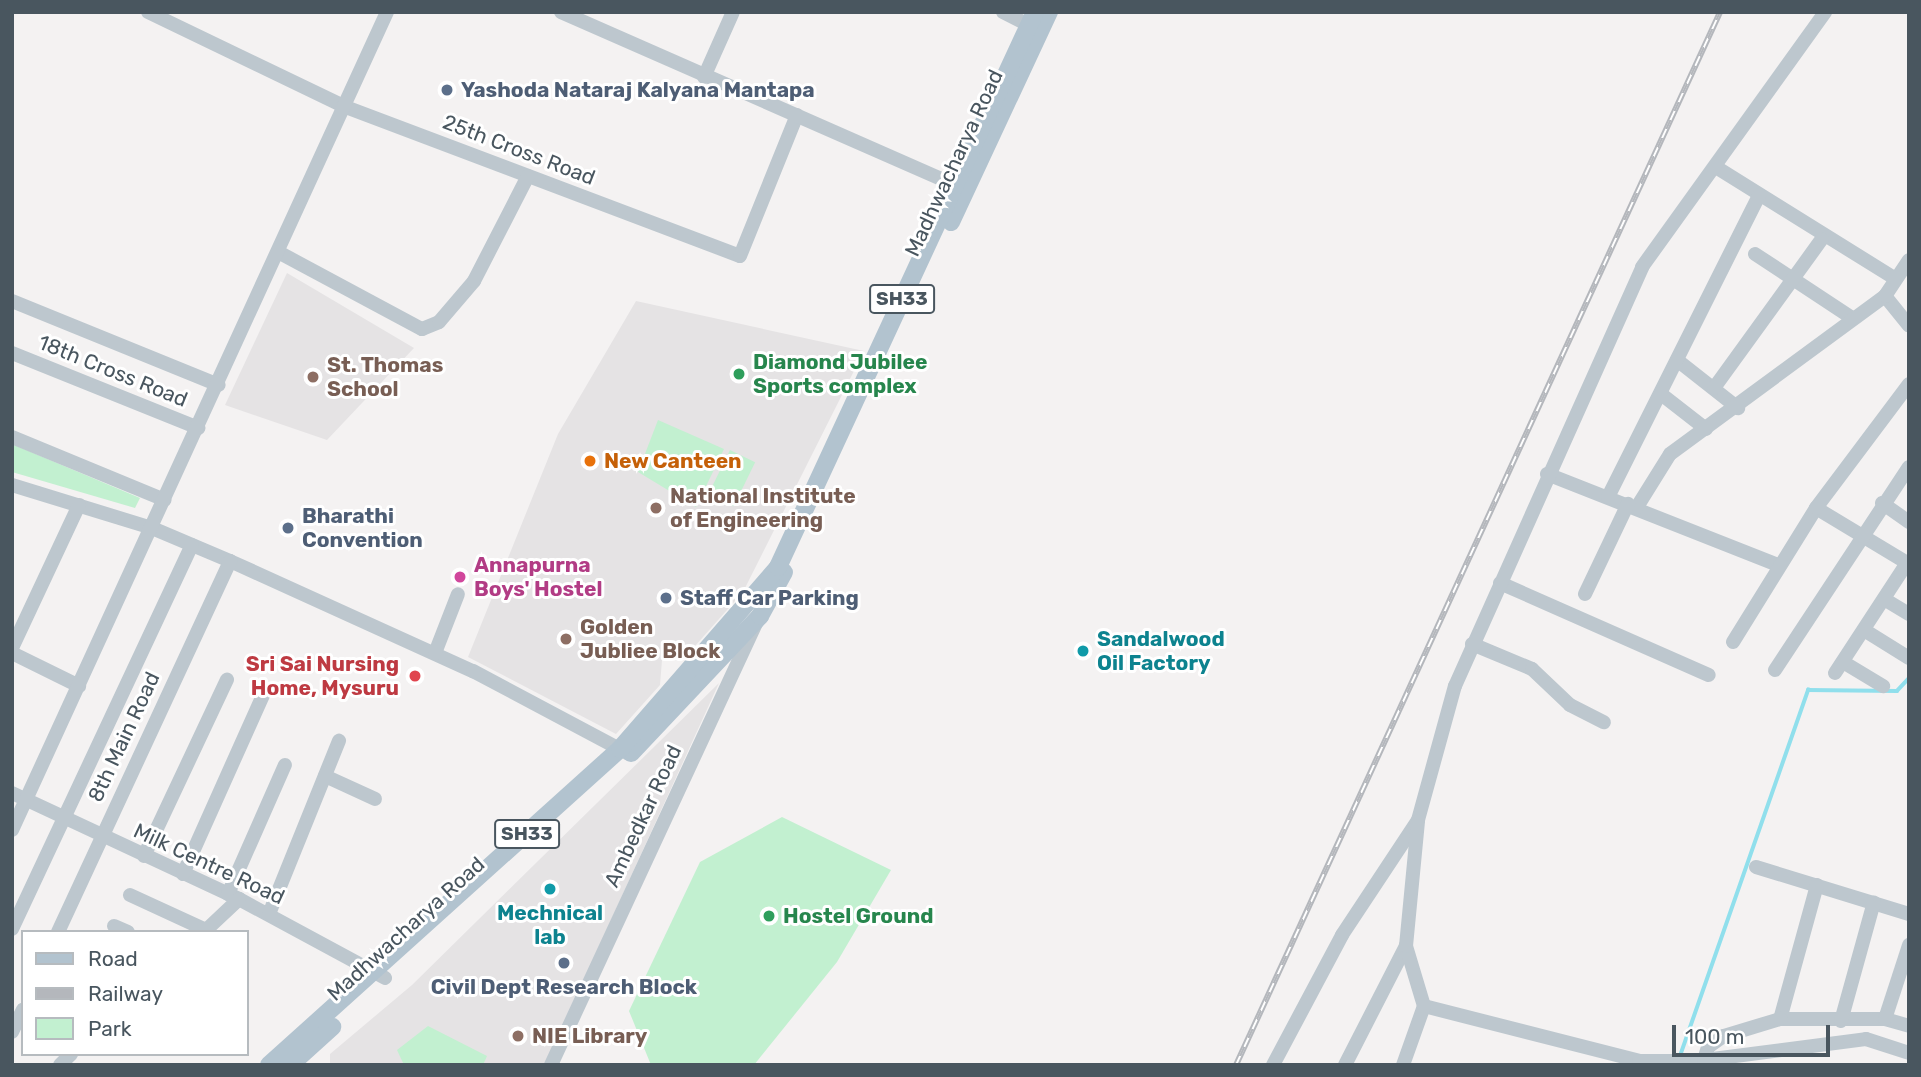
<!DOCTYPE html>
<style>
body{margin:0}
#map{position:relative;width:1921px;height:1077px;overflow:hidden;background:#f4f2f2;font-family:Rubik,sans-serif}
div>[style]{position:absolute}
.education>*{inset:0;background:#e5e3e4}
.green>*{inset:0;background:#c2f0d0;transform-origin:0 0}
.stream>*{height:3.5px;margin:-1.75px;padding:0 1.75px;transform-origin:1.75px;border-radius:1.75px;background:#90dfec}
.minor>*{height:14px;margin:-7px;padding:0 7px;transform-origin:7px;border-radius:7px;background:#bdc7ce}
.major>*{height:18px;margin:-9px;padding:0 9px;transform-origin:9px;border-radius:9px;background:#b2c3cf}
.rail>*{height:6px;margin-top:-3px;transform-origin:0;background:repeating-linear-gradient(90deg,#fff 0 10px,#b4b7bc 0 20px);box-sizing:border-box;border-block:2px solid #b4b7bc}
.dots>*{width:19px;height:19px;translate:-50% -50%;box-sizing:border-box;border:4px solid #fff;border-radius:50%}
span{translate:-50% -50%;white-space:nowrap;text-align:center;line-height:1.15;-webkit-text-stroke:6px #fff;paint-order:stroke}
.shield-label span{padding:2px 5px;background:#fff;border:2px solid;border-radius:5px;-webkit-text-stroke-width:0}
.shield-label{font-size:19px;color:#49565f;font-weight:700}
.service-label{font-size:21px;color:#4e5e75;font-weight:700}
.left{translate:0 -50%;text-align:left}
.street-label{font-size:21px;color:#49565f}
.leisure-label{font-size:21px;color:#27864d;font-weight:700}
.education-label{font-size:21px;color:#785e54;font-weight:700}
.food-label{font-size:21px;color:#c56008;font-weight:700}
.hotel-label{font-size:21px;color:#b23c85;font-weight:700}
.culture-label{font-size:21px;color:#0d838f;font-weight:700}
.health-label{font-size:21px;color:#be3a42;font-weight:700}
.right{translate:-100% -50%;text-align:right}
.frame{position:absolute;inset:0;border:14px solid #49565f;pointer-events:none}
.legend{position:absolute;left:21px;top:930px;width:228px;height:126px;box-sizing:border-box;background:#fff;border:2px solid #b6bbbf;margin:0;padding:9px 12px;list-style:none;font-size:21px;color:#49565f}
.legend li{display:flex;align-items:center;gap:14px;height:35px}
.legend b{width:35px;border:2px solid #b6bbbf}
.scale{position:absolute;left:1672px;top:1025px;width:158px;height:32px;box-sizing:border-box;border:4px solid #49565f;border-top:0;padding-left:9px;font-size:21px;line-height:24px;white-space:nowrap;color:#49565f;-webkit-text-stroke:5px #fff;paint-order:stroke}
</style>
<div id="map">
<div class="education">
<div style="clip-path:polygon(287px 273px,414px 348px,327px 440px,225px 405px)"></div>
<div style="clip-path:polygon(636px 301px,864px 351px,743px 592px,687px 655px,675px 651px,662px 660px,660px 685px,616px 734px,468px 657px,558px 434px)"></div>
<div style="clip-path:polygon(719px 683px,545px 1065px,330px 1065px,330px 1054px,412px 985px)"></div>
</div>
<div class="green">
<div style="clip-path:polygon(658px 420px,724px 449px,696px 507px,638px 472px)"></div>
<div style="clip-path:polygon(12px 444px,140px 498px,135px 508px,12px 472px)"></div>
<div style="left:730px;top:450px;width:28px;height:49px;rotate:26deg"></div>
<div style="clip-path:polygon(782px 817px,891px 870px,837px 962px,754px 1065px,651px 1065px,629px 1011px,700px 862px)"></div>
<div style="clip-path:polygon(428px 1026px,487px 1056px,483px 1065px,404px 1065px,397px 1050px)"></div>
</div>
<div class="stream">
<div style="left:1680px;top:1056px;width:388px;rotate:-70.7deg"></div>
<div style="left:1808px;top:690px;width:89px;rotate:0.6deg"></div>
<div style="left:1897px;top:691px;width:18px;rotate:-47deg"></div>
</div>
<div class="minor">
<div style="left:148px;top:12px;width:216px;rotate:25.7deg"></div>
<div style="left:343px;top:106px;width:424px;rotate:20.7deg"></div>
<div style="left:740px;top:256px;width:152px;rotate:-68deg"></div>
<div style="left:561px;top:12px;width:438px;rotate:23.7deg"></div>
<div style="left:1003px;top:12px;width:37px;rotate:27deg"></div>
<div style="left:704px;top:77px;width:71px;rotate:-66deg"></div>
<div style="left:1719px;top:169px;width:208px;rotate:31.9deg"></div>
<div style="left:280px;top:253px;width:161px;rotate:28.2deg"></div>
<div style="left:422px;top:329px;width:18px;rotate:-22deg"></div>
<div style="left:439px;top:322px;width:54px;rotate:-49.5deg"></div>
<div style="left:474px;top:281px;width:118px;rotate:-62.8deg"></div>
<div style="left:1755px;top:254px;width:116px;rotate:33.4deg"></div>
<div style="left:1885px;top:296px;width:38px;rotate:51deg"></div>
<div style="left:12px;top:301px;width:223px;rotate:22.1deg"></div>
<div style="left:12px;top:353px;width:201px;rotate:21.9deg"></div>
<div style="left:1677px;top:360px;width:78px;rotate:38.2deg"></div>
<div style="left:1714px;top:388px;width:184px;rotate:-54.1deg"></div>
<div style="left:1661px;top:394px;width:57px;rotate:37.9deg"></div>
<div style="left:12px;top:437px;width:165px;rotate:22.4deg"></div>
<div style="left:1547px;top:474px;width:248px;rotate:21.5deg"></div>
<div style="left:12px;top:485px;width:146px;rotate:17.1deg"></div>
<div style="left:152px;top:528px;width:85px;rotate:22.9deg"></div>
<div style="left:230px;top:561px;width:267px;rotate:24.4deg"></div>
<div style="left:473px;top:671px;width:177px;rotate:28deg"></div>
<div style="left:1608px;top:497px;width:338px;rotate:-63.4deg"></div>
<div style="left:1882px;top:503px;width:33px;rotate:35deg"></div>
<div style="left:1637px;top:507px;width:62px;rotate:-58.1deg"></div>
<div style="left:1670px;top:454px;width:267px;rotate:-36.3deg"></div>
<div style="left:1885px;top:296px;width:43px;rotate:-56.3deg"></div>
<div style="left:1816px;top:508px;width:109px;rotate:31.1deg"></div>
<div style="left:1500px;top:583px;width:228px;rotate:23.8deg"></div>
<div style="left:1585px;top:594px;width:100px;rotate:-64.5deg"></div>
<div style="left:1884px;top:599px;width:29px;rotate:31deg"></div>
<div style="left:1864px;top:630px;width:53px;rotate:31.9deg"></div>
<div style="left:1733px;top:642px;width:158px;rotate:-58.2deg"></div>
<div style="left:1816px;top:508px;width:155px;rotate:-53.1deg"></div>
<div style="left:1472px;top:644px;width:65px;rotate:22.6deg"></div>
<div style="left:1532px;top:669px;width:52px;rotate:43.5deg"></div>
<div style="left:1570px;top:705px;width:38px;rotate:27deg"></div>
<div style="left:12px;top:648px;width:158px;rotate:-64.9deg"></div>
<div style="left:12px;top:653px;width:75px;rotate:26.2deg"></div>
<div style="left:435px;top:653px;width:63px;rotate:-68.7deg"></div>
<div style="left:1843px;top:662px;width:47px;rotate:31deg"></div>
<div style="left:1775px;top:670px;width:243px;rotate:-56.6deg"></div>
<div style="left:1835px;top:673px;width:131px;rotate:-56.8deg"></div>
<div style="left:325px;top:776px;width:55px;rotate:24.7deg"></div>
<div style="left:12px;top:793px;width:251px;rotate:25deg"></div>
<div style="left:239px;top:899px;width:166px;rotate:28.4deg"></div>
<div style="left:12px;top:830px;width:900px;rotate:-65.37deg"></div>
<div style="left:144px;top:856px;width:195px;rotate:-64.8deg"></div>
<div style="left:1756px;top:867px;width:160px;rotate:17.1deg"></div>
<div style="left:183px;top:874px;width:201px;rotate:-65.9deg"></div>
<div style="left:1817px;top:885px;width:139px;rotate:105.4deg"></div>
<div style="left:1780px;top:1019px;width:105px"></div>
<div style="left:1885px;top:1019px;width:25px;rotate:16deg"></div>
<div style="left:228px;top:894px;width:141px;rotate:-66.2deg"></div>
<div style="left:130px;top:895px;width:84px;rotate:24.7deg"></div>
<div style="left:269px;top:914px;width:187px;rotate:-68deg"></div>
<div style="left:114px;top:926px;width:15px;rotate:23deg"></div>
<div style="left:12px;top:929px;width:424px;rotate:-64.9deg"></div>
<div style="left:58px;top:932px;width:409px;rotate:-65.1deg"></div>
<div style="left:204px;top:932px;width:48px;rotate:-43.3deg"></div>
<div style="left:1424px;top:1006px;width:222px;rotate:14.3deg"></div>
<div style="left:1639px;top:1061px;width:58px"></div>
<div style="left:1697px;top:1061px;width:170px;rotate:-7.4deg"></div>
<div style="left:1866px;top:1039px;width:45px;rotate:18deg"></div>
<div style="left:1885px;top:1019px;width:78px;rotate:-72deg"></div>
<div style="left:1841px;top:1021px;width:123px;rotate:-74.5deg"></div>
<div style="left:12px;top:1032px;width:25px;rotate:-64deg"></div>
<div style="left:1704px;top:1060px;width:14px;rotate:-73deg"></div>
<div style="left:1708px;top:1047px;width:19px;rotate:-35deg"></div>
<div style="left:1724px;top:1036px;width:59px;rotate:-16.9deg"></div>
<div style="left:60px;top:1065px;width:16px;rotate:-45deg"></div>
<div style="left:551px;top:1065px;width:485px;rotate:-65.1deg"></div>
<div style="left:1273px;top:1065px;width:147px;rotate:-62deg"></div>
<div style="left:1342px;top:935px;width:138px;rotate:-56.5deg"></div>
<div style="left:1418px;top:820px;width:139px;rotate:-74.6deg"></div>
<div style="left:1455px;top:686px;width:459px;rotate:-65.9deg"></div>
<div style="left:1642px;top:267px;width:314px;rotate:-54.3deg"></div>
<div style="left:1345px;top:1065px;width:134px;rotate:-62.9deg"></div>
<div style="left:1403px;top:1065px;width:63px;rotate:-70.4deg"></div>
<div style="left:1424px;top:1006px;width:63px;rotate:-106.7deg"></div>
<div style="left:1406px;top:946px;width:125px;rotate:-84.5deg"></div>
</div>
<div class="major">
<div style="left:951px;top:222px;width:232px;rotate:-65deg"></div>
<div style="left:631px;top:753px;width:188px;rotate:-46.7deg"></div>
<div style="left:760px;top:616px;width:50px;rotate:-61.4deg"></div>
<div style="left:269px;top:1065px;width:472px;rotate:-42deg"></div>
<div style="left:620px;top:749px;width:241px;rotate:-49deg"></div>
<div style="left:778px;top:567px;width:612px;rotate:-65.15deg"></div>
<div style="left:290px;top:1065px;width:57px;rotate:-42.1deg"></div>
</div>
<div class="rail">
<div style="left:1236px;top:1065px;width:1159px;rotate:-65.31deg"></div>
</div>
<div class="dots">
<div style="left:447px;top:90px;background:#5c6f8a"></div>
<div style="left:739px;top:374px;background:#2e9e5b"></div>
<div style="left:313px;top:377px;background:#8d6e63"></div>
<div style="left:590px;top:461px;background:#e8710a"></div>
<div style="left:656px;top:508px;background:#8d6e63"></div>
<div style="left:288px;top:528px;background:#5c6f8a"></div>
<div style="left:460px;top:577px;background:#d1479c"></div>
<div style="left:666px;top:598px;background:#5c6f8a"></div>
<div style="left:566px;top:639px;background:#8d6e63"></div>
<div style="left:1083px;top:651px;background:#0f9aa8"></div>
<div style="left:415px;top:676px;background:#e0444e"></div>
<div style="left:550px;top:889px;background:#0f9aa8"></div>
<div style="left:769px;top:916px;background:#2e9e5b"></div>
<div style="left:564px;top:963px;background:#5c6f8a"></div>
<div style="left:518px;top:1036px;background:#8d6e63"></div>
</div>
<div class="shield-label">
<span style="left:902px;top:299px">SH33</span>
<span style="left:527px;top:834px">SH33</span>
</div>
<div class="service-label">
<span class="left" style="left:461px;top:90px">Yashoda Nataraj Kalyana Mantapa</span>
<span class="left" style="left:302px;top:528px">Bharathi<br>Convention</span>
<span class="left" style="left:680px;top:598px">Staff Car Parking</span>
<span style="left:564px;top:987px">Civil Dept Research Block</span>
</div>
<div class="street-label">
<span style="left:519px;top:150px;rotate:21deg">25th Cross Road</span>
<span style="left:954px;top:163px;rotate:-65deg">Madhwacharya Road</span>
<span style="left:113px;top:371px;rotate:22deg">18th Cross Road</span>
<span style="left:124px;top:737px;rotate:-65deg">8th Main Road</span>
<span style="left:643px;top:816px;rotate:-65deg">Ambedkar Road</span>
<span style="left:209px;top:864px;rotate:25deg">Milk Centre Road</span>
<span style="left:406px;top:929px;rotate:-42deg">Madhwacharya Road</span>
</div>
<div class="leisure-label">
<span class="left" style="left:753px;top:374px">Diamond Jubilee<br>Sports complex</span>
<span class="left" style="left:783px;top:916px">Hostel Ground</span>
</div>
<div class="education-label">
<span class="left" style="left:327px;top:377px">St. Thomas<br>School</span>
<span class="left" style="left:670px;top:508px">National Institute<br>of Engineering</span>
<span class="left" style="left:580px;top:639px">Golden<br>Jubliee Block</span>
<span class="left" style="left:532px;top:1036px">NIE Library</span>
</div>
<div class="food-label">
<span class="left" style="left:604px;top:461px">New Canteen</span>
</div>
<div class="hotel-label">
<span class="left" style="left:474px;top:577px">Annapurna<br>Boys' Hostel</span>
</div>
<div class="culture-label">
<span class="left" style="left:1097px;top:651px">Sandalwood<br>Oil Factory</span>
<span style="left:550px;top:925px">Mechnical<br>lab</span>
</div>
<div class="health-label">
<span class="right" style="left:399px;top:676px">Sri Sai Nursing<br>Home, Mysuru</span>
</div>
<div class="frame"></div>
<ul class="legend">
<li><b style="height:9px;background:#b2c3cf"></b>Road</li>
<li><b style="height:9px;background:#b4b7bc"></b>Railway</li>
<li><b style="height:19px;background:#c2f0d0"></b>Park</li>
</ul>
<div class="scale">100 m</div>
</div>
